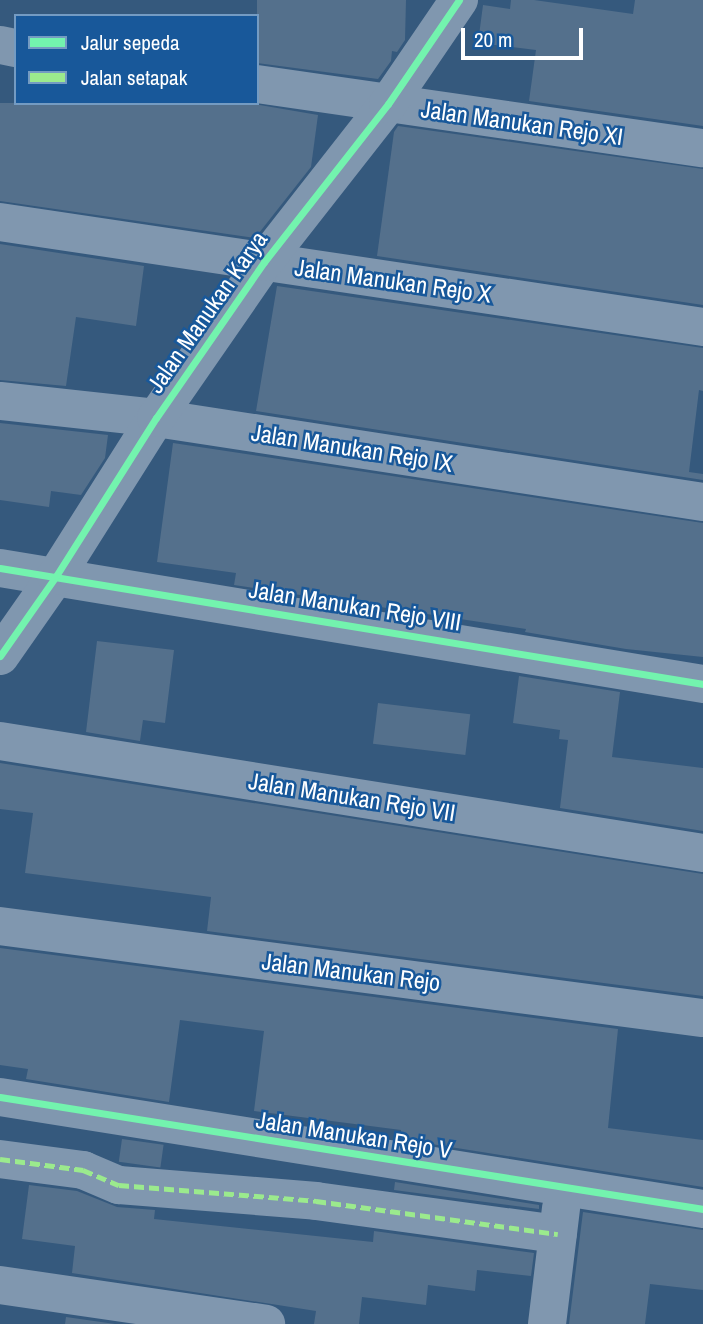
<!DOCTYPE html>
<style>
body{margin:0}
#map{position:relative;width:703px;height:1324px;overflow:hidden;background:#35597d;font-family:"Archivo Narrow",sans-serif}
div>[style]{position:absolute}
.building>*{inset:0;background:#54708c;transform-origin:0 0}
.street>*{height:38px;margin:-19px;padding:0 19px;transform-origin:19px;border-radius:19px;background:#8097af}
.quiet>*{height:5px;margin-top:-2.5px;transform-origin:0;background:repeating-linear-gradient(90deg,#9bea8d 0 10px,transparent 0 15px)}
.cycleway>*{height:7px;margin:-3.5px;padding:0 3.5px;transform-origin:3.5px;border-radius:3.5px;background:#73f3ae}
span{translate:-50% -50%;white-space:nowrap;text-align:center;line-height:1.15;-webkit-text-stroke:5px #18589a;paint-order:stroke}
.street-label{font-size:24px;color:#fff}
.legend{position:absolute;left:14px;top:14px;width:245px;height:91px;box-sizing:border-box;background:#18589a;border:2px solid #749bc2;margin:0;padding:9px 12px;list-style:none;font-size:21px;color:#fff}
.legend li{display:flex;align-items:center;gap:14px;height:35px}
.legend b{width:35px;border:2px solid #749bc2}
.scale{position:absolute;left:461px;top:28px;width:122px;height:32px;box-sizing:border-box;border:4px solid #fff;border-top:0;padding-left:9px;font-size:21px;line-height:24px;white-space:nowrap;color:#fff;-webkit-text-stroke:5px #18589a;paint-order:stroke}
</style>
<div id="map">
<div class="building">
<div style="clip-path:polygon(257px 0,406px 0,405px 40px,397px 52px,392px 51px,391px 61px,378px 79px,257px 63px)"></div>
<div style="clip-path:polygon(511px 0,534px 0,633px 14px,635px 0,703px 0,703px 126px,529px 101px,536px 50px,478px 43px,483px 5px,510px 9px)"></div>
<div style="clip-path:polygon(0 103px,248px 103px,318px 115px,311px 167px,255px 238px,0 201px)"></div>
<div style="clip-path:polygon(398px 126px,703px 169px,703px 305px,377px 256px,394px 132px)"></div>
<div style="clip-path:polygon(0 244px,144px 266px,136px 326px,76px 317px,66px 386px,0 380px)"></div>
<div style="clip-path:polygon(277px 286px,703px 348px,703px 391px,699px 390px,689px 472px,703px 474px,703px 480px,256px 411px)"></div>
<div style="clip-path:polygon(0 423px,108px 435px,105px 458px,81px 495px,51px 491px,49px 507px,0 500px)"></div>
<div style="clip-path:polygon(173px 443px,703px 523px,703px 657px,626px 649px,525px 632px,526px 629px,234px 585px,236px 573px,157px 562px)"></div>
<div style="clip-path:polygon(97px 641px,174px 650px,165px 723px,143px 720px,140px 741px,86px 732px)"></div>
<div style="clip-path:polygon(519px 676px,620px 692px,612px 757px,703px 768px,703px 831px,560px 808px,568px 740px,559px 739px,560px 730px,513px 723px)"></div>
<div style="left:378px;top:703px;width:93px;height:41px;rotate:7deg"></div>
<div style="clip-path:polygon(0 763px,703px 874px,703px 996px,207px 931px,211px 897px,25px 873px,33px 813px,0 809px)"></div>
<div style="clip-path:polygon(0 948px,618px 1029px,608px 1128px,703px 1140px,703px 1187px,400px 1139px,401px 1130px,254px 1111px,264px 1031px,180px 1020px,169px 1102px,26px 1079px,28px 1069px,0 1065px)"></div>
<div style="left:122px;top:1139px;width:42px;height:23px;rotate:8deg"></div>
<div style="clip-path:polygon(395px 1182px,539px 1205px,539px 1209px,394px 1190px)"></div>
<div style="clip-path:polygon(29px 1185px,77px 1191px,117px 1207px,155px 1210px,154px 1219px,373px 1242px,374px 1231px,534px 1253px,531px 1276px,477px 1270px,475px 1291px,428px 1285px,426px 1305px,362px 1297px,359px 1324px,314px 1324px,316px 1311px,72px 1273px,75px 1246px,22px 1239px)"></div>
<div style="clip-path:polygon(583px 1212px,703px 1230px,703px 1290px,650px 1284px,645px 1324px,569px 1324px)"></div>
<div style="clip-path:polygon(66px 1317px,115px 1324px,65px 1324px)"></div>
</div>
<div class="street">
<div style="left:0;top:45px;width:16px;rotate:11deg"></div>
<div style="left:257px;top:84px;width:451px;rotate:8.2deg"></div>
<div style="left:0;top:222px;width:711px;rotate:8.49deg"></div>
<div style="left:0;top:401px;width:157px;rotate:6.2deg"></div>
<div style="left:156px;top:418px;width:553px;rotate:8.73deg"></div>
<div style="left:0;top:568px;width:713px;rotate:9.37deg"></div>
<div style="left:0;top:656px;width:98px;rotate:-55deg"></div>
<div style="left:56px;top:576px;width:187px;rotate:-57.7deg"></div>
<div style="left:156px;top:418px;width:190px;rotate:-55.3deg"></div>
<div style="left:264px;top:262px;width:201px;rotate:-51.9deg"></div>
<div style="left:388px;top:104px;width:126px;rotate:-55.7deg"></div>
<div style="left:0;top:741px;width:712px;rotate:9.05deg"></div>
<div style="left:0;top:926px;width:709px;rotate:7.46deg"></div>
<div style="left:0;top:1097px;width:712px;rotate:9.05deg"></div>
<div style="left:0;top:1159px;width:84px;rotate:7.5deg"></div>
<div style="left:83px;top:1170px;width:39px;rotate:23deg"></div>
<div style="left:119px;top:1185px;width:198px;rotate:4.6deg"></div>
<div style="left:316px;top:1201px;width:244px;rotate:7.8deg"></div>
<div style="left:0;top:1285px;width:269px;rotate:8.3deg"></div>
<div style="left:547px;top:1324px;width:117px;rotate:-83.1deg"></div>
</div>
<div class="quiet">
<div style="left:0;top:1159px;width:84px;rotate:7.5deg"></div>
<div style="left:83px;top:1170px;width:39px;rotate:23deg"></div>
<div style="left:119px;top:1185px;width:198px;rotate:4.6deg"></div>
<div style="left:316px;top:1201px;width:244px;rotate:7.8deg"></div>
</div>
<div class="cycleway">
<div style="left:0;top:568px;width:713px;rotate:9.37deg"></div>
<div style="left:0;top:656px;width:98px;rotate:-55deg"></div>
<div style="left:56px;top:576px;width:187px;rotate:-57.7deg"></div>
<div style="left:156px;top:418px;width:190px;rotate:-55.3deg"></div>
<div style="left:264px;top:262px;width:201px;rotate:-51.9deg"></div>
<div style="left:388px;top:104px;width:126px;rotate:-55.7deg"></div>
<div style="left:0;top:1097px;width:712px;rotate:9.05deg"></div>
</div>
<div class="street-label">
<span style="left:522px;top:123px;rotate:8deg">Jalan Manukan Rejo XI</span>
<span style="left:393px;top:281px;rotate:8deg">Jalan Manukan Rejo X</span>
<span style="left:207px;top:312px;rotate:-55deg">Jalan Manukan Karya</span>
<span style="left:352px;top:448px;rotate:9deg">Jalan Manukan Rejo IX</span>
<span style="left:355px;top:606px;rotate:9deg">Jalan Manukan Rejo VIII</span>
<span style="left:352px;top:797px;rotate:9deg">Jalan Manukan Rejo VII</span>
<span style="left:351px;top:972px;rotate:7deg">Jalan Manukan Rejo</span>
<span style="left:354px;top:1135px;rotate:9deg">Jalan Manukan Rejo V</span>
</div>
<ul class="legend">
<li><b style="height:9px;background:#73f3ae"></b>Jalur sepeda</li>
<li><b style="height:9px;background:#9bea8d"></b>Jalan setapak</li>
</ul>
<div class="scale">20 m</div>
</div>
